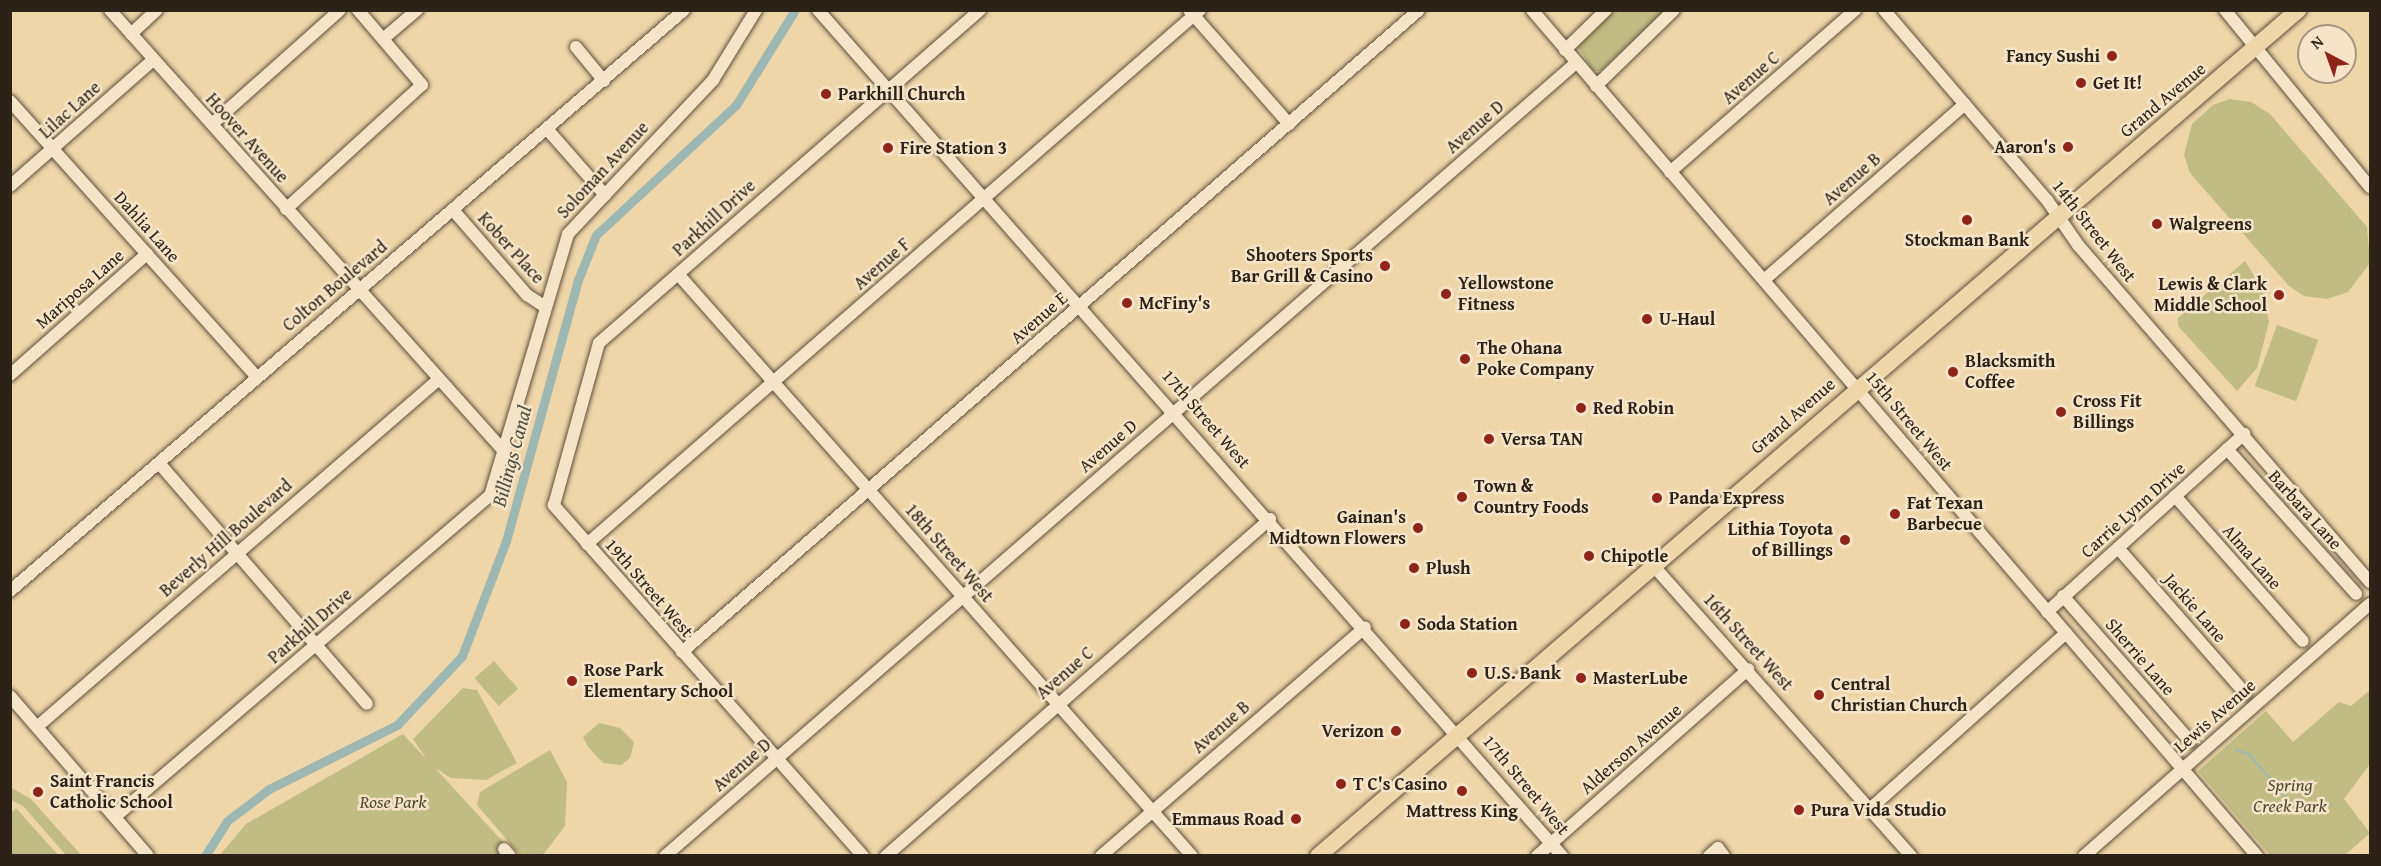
<!DOCTYPE html>
<style>
body{margin:0}
#map{position:relative;width:2381px;height:866px;overflow:hidden;background:#efd6a9;font-family:"Gentium Book Plus",serif}
div>[style]{position:absolute}
.green>*{inset:0;background:#c0bc83;transform-origin:0 0}
.stream>*{height:2px;margin:-1px;padding:0 1px;transform-origin:1px;border-radius:1px;background:#9db7b3}
.canal>*{height:9px;margin:-4.5px;padding:0 4.5px;transform-origin:4.5px;border-radius:4.5px;background:#9db7b3}
.roads{filter:drop-shadow(0 0 2px #5e4f3c) drop-shadow(0 0 2px #5e4f3c)}
.minor>*{height:12px;margin:-6px;padding:0 6px;transform-origin:6px;border-radius:6px;background:#f5e4c7}
.major>*{height:16px;margin:-8px;padding:0 8px;transform-origin:8px;border-radius:8px;background:#efd6a9}
.dots>*{width:16px;height:16px;translate:-50% -50%;box-sizing:border-box;border:3px solid #f5e4c7;border-radius:50%}
span{translate:-50% -50%;white-space:nowrap;text-align:center;line-height:1.15;-webkit-text-stroke:5px #f5e4c7;paint-order:stroke}
.poi-label{font-size:18px;color:#2d2218;font-weight:700}
.right{translate:-100% -50%;text-align:right}
.left{translate:0 -50%;text-align:left}
.street-label{font-size:18px;color:#2d2218}
.park-label{font-size:18px;color:#524833;font-style:italic}
.water-label{font-size:20px;color:#4f4f46;font-style:italic}
.frame{position:absolute;inset:0;border:12px solid #2d2218;pointer-events:none}
.north{position:absolute;left:2297px;top:24px;width:60px;height:60px;box-sizing:border-box;background:#f5e4c7;border:2px solid #a59681;border-radius:50%;rotate:319deg;font-size:16px;font-weight:700;line-height:24px;text-align:center;color:#2d2218}
.north::after{content:'';display:block;margin:auto;width:21px;height:27px;background:#8f2418;clip-path:polygon(50% 0,100% 100%,50% 72%,0 100%)}
</style>
<div id="map">
<div class="green">
<div style="clip-path:polygon(1613px 11px,1664px 11px,1601px 71px,1593px 71px,1577px 45px)"></div>
<div style="clip-path:polygon(2230px 99px,2251px 102px,2270px 114px,2367px 227px,2370px 263px,2348px 292px,2327px 299px,2304px 296px,2289px 286px,2190px 173px,2184px 155px,2192px 124px,2213px 105px)"></div>
<div style="clip-path:polygon(2245px 261px,2263px 290px,2269px 322px,2257px 368px,2237px 391px,2178px 326px,2178px 318px)"></div>
<div style="left:2277px;top:325px;width:44px;height:65px;rotate:20deg"></div>
<div style="left:494px;top:661px;width:37px;height:26px;rotate:49deg"></div>
<div style="clip-path:polygon(463px 688px,477px 690px,517px 763px,486px 780px,451px 778px,435px 768px,515px 855px,219px 856px,246px 824px,403px 734px,427px 760px,413px 739px)"></div>
<div style="clip-path:polygon(2370px 690px,2370px 764px,2344px 799px,2370px 833px,2345px 855px,2270px 855px,2198px 771px,2266px 711px,2293px 742px,2339px 702px,2351px 706px)"></div>
<div style="clip-path:polygon(599px 723px,620px 728px,634px 742px,630px 758px,621px 765px,603px 763px,588px 747px,583px 737px)"></div>
<div style="clip-path:polygon(550px 750px,567px 782px,565px 826px,543px 855px,520px 855px,477px 805px,480px 792px)"></div>
<div style="clip-path:polygon(10px 787px,31px 799px,81px 855px,66px 855px,23px 806px,11px 800px)"></div>
<div style="clip-path:polygon(16px 808px,58px 855px,11px 855px,11px 813px)"></div>
</div>
<div class="stream">
<div style="left:2236px;top:750px;width:14px;rotate:17deg"></div>
<div style="left:2249px;top:754px;width:69px;rotate:49.1deg"></div>
<div style="left:2294px;top:806px;width:38px;rotate:-2deg"></div>
</div>
<div class="canal">
<div style="left:205px;top:856px;width:41px;rotate:-57.8deg"></div>
<div style="left:227px;top:821px;width:53px;rotate:-37.3deg"></div>
<div style="left:269px;top:789px;width:143px;rotate:-26.6deg"></div>
<div style="left:397px;top:725px;width:95px;rotate:-46.7deg"></div>
<div style="left:462px;top:656px;width:123px;rotate:-69.1deg"></div>
<div style="left:506px;top:541px;width:271px;rotate:-74.6deg"></div>
<div style="left:578px;top:280px;width:48px;rotate:-68.2deg"></div>
<div style="left:596px;top:235px;width:191px;rotate:-42.9deg"></div>
<div style="left:736px;top:105px;width:112px;rotate:-58.2deg"></div>
</div>
<div class="roads">
<div class="minor">
<div style="left:110px;top:10px;width:587px;rotate:48.24deg"></div>
<div style="left:818px;top:10px;width:1127px;rotate:48.67deg"></div>
<div style="left:1189px;top:10px;width:152px;rotate:48.7deg"></div>
<div style="left:1532px;top:10px;width:1114px;rotate:49.4deg"></div>
<div style="left:1884px;top:10px;width:250px;rotate:49.4deg"></div>
<div style="left:2047px;top:200px;width:55px;rotate:55.4deg"></div>
<div style="left:2078px;top:245px;width:446px;rotate:49.1deg"></div>
<div style="left:2225px;top:10px;width:229px;rotate:50.7deg"></div>
<div style="left:131px;top:34px;width:35px;rotate:-43deg"></div>
<div style="left:383px;top:39px;width:45px;rotate:-40.5deg"></div>
<div style="left:576px;top:47px;width:44px;rotate:50.5deg"></div>
<div style="left:1565px;top:50px;width:57px;rotate:-44.3deg"></div>
<div style="left:1596px;top:86px;width:109px;rotate:-44.3deg"></div>
<div style="left:10px;top:101px;width:370px;rotate:48.2deg"></div>
<div style="left:212px;top:124px;width:171px;rotate:-41.7deg"></div>
<div style="left:547px;top:129px;width:88px;rotate:48.7deg"></div>
<div style="left:1670px;top:172px;width:246px;rotate:-41.2deg"></div>
<div style="left:10px;top:186px;width:191px;rotate:-41.4deg"></div>
<div style="left:286px;top:209px;width:184px;rotate:-42.4deg"></div>
<div style="left:422px;top:85px;width:99px;rotate:-130.5deg"></div>
<div style="left:453px;top:210px;width:113px;rotate:49deg"></div>
<div style="left:527px;top:295px;width:20px;rotate:33deg"></div>
<div style="left:678px;top:274px;width:776px;rotate:48.55deg"></div>
<div style="left:1764px;top:280px;width:267px;rotate:-41.2deg"></div>
<div style="left:10px;top:375px;width:183px;rotate:-41.5deg"></div>
<div style="left:2227px;top:449px;width:194px;rotate:48.3deg"></div>
<div style="left:159px;top:463px;width:318px;rotate:49.2deg"></div>
<div style="left:2175px;top:496px;width:193px;rotate:48.6deg"></div>
<div style="left:587px;top:544px;width:813px;rotate:-41.06deg"></div>
<div style="left:2118px;top:548px;width:193px;rotate:48.8deg"></div>
<div style="left:1651px;top:563px;width:392px;rotate:48.4deg"></div>
<div style="left:10px;top:591px;width:890px;rotate:-40.76deg"></div>
<div style="left:2063px;top:596px;width:193px;rotate:48.8deg"></div>
<div style="left:2047px;top:612px;width:266px;rotate:-42.1deg"></div>
<div style="left:682px;top:652px;width:977px;rotate:-41.06deg"></div>
<div style="left:10px;top:696px;width:211px;rotate:49.2deg"></div>
<div style="left:38px;top:726px;width:530px;rotate:-40.87deg"></div>
<div style="left:1871px;top:808px;width:262px;rotate:-41.9deg"></div>
<div style="left:116px;top:816px;width:492px;rotate:-40.6deg"></div>
<div style="left:490px;top:496px;width:273px;rotate:-73.4deg"></div>
<div style="left:568px;top:234px;width:212px;rotate:-46.7deg"></div>
<div style="left:713px;top:80px;width:82px;rotate:-58.4deg"></div>
<div style="left:504px;top:849px;width:9px;rotate:49deg"></div>
<div style="left:665px;top:856px;width:1208px;rotate:-41.04deg"></div>
<div style="left:863px;top:856px;width:468px;rotate:-131.4deg"></div>
<div style="left:554px;top:505px;width:168px;rotate:-74.5deg"></div>
<div style="left:599px;top:343px;width:506px;rotate:-41.15deg"></div>
<div style="left:886px;top:856px;width:511px;rotate:-41.27deg"></div>
<div style="left:1101px;top:856px;width:349px;rotate:-40.9deg"></div>
<div style="left:1537px;top:856px;width:282px;rotate:-41.5deg"></div>
<div style="left:1709px;top:856px;width:12px;rotate:-42deg"></div>
<div style="left:1718px;top:848px;width:10px;rotate:53deg"></div>
<div style="left:2084px;top:856px;width:381px;rotate:-41.4deg"></div>
</div>
<div class="major">
<div style="left:1318px;top:856px;width:1295px;rotate:-40.8deg"></div>
</div>
</div>
<div class="dots">
<div style="left:2112px;top:56px;background:#8f2418"></div>
<div style="left:2081px;top:83px;background:#8f2418"></div>
<div style="left:826px;top:94px;background:#8f2418"></div>
<div style="left:2068px;top:147px;background:#8f2418"></div>
<div style="left:888px;top:148px;background:#8f2418"></div>
<div style="left:1967px;top:220px;background:#8f2418"></div>
<div style="left:2157px;top:224px;background:#8f2418"></div>
<div style="left:1385px;top:266px;background:#8f2418"></div>
<div style="left:1446px;top:294px;background:#8f2418"></div>
<div style="left:2279px;top:295px;background:#8f2418"></div>
<div style="left:1127px;top:303px;background:#8f2418"></div>
<div style="left:1647px;top:319px;background:#8f2418"></div>
<div style="left:1465px;top:359px;background:#8f2418"></div>
<div style="left:1953px;top:372px;background:#8f2418"></div>
<div style="left:1581px;top:408px;background:#8f2418"></div>
<div style="left:2061px;top:412px;background:#8f2418"></div>
<div style="left:1489px;top:439px;background:#8f2418"></div>
<div style="left:1462px;top:497px;background:#8f2418"></div>
<div style="left:1657px;top:498px;background:#8f2418"></div>
<div style="left:1895px;top:514px;background:#8f2418"></div>
<div style="left:1418px;top:528px;background:#8f2418"></div>
<div style="left:1845px;top:540px;background:#8f2418"></div>
<div style="left:1589px;top:556px;background:#8f2418"></div>
<div style="left:1414px;top:568px;background:#8f2418"></div>
<div style="left:1405px;top:624px;background:#8f2418"></div>
<div style="left:1472px;top:673px;background:#8f2418"></div>
<div style="left:1581px;top:678px;background:#8f2418"></div>
<div style="left:572px;top:681px;background:#8f2418"></div>
<div style="left:1819px;top:695px;background:#8f2418"></div>
<div style="left:1396px;top:731px;background:#8f2418"></div>
<div style="left:1341px;top:784px;background:#8f2418"></div>
<div style="left:1462px;top:791px;background:#8f2418"></div>
<div style="left:38px;top:792px;background:#8f2418"></div>
<div style="left:1799px;top:810px;background:#8f2418"></div>
<div style="left:1296px;top:819px;background:#8f2418"></div>
</div>
<div class="poi-label">
<span class="right" style="left:2100px;top:56px">Fancy Sushi</span>
<span class="left" style="left:2093px;top:83px">Get It!</span>
<span class="left" style="left:838px;top:94px">Parkhill Church</span>
<span class="right" style="left:2056px;top:147px">Aaron's</span>
<span class="left" style="left:900px;top:148px">Fire Station 3</span>
<span class="left" style="left:2169px;top:224px">Walgreens</span>
<span style="left:1967px;top:240px">Stockman Bank</span>
<span class="right" style="left:1373px;top:266px">Shooters Sports<br>Bar Grill &amp; Casino</span>
<span class="left" style="left:1458px;top:294px">Yellowstone<br>Fitness</span>
<span class="right" style="left:2267px;top:295px">Lewis &amp; Clark<br>Middle School</span>
<span class="left" style="left:1139px;top:303px">McFiny's</span>
<span class="left" style="left:1659px;top:319px">U-Haul</span>
<span class="left" style="left:1477px;top:359px">The Ohana<br>Poke Company</span>
<span class="left" style="left:1965px;top:372px">Blacksmith<br>Coffee</span>
<span class="left" style="left:2073px;top:412px">Cross Fit<br>Billings</span>
<span class="left" style="left:1593px;top:408px">Red Robin</span>
<span class="left" style="left:1501px;top:439px">Versa TAN</span>
<span class="left" style="left:1474px;top:497px">Town &amp;<br>Country Foods</span>
<span class="left" style="left:1669px;top:498px">Panda Express</span>
<span class="left" style="left:1907px;top:514px">Fat Texan<br>Barbecue</span>
<span class="right" style="left:1406px;top:528px">Gainan's<br>Midtown Flowers</span>
<span class="right" style="left:1833px;top:540px">Lithia Toyota<br>of Billings</span>
<span class="left" style="left:1601px;top:556px">Chipotle</span>
<span class="left" style="left:1426px;top:568px">Plush</span>
<span class="left" style="left:1417px;top:624px">Soda Station</span>
<span class="left" style="left:584px;top:681px">Rose Park<br>Elementary School</span>
<span class="left" style="left:1484px;top:673px">U.S. Bank</span>
<span class="left" style="left:1593px;top:678px">MasterLube</span>
<span class="left" style="left:1831px;top:695px">Central<br>Christian Church</span>
<span class="right" style="left:1384px;top:731px">Verizon</span>
<span class="left" style="left:50px;top:792px">Saint Francis<br>Catholic School</span>
<span class="left" style="left:1353px;top:784px">T C's Casino</span>
<span class="left" style="left:1811px;top:810px">Pura Vida Studio</span>
<span style="left:1462px;top:811px">Mattress King</span>
<span class="right" style="left:1284px;top:819px">Emmaus Road</span>
</div>
<div class="street-label">
<span style="left:1751px;top:78px;rotate:-41deg">Avenue C</span>
<span style="left:2163px;top:100px;rotate:-40deg">Grand Avenue</span>
<span style="left:70px;top:110px;rotate:-42deg">Lilac Lane</span>
<span style="left:1475px;top:127px;rotate:-41deg">Avenue D</span>
<span style="left:247px;top:138px;rotate:48deg">Hoover Avenue</span>
<span style="left:603px;top:170px;rotate:-47deg">Soloman Avenue</span>
<span style="left:1852px;top:179px;rotate:-41deg">Avenue B</span>
<span style="left:714px;top:218px;rotate:-42deg">Parkhill Drive</span>
<span style="left:147px;top:227px;rotate:48deg">Dahlia Lane</span>
<span style="left:2094px;top:231px;rotate:52deg">14th Street West</span>
<span style="left:511px;top:248px;rotate:48deg">Kober Place</span>
<span style="left:882px;top:264px;rotate:-41deg">Avenue F</span>
<span style="left:335px;top:286px;rotate:-40deg">Colton Boulevard</span>
<span style="left:80px;top:289px;rotate:-41deg">Mariposa Lane</span>
<span style="left:1039px;top:318px;rotate:-41deg">Avenue E</span>
<span style="left:1793px;top:416px;rotate:-41deg">Grand Avenue</span>
<span style="left:1206px;top:419px;rotate:49deg">17th Street West</span>
<span style="left:1909px;top:421px;rotate:50deg">15th Street West</span>
<span style="left:1108px;top:446px;rotate:-41deg">Avenue D</span>
<span style="left:2133px;top:510px;rotate:-42deg">Carrie Lynn Drive</span>
<span style="left:2305px;top:510px;rotate:48deg">Barbara Lane</span>
<span style="left:226px;top:538px;rotate:-41deg">Beverly Hill Boulevard</span>
<span style="left:949px;top:553px;rotate:49deg">18th Street West</span>
<span style="left:2252px;top:557px;rotate:49deg">Alma Lane</span>
<span style="left:649px;top:588px;rotate:49deg">19th Street West</span>
<span style="left:2195px;top:608px;rotate:49deg">Jackie Lane</span>
<span style="left:310px;top:626px;rotate:-41deg">Parkhill Drive</span>
<span style="left:1748px;top:642px;rotate:48deg">16th Street West</span>
<span style="left:2140px;top:657px;rotate:49deg">Sherrie Lane</span>
<span style="left:1065px;top:673px;rotate:-41deg">Avenue C</span>
<span style="left:2215px;top:716px;rotate:-41deg">Lewis Avenue</span>
<span style="left:1221px;top:727px;rotate:-41deg">Avenue B</span>
<span style="left:1631px;top:749px;rotate:-41deg">Alderson Avenue</span>
<span style="left:742px;top:765px;rotate:-41deg">Avenue D</span>
<span style="left:1526px;top:785px;rotate:50deg">17th Street West</span>
</div>
<div class="park-label">
<span style="left:2290px;top:796px">Spring<br>Creek Park</span>
<span style="left:393px;top:802px">Rose Park</span>
</div>
<div class="water-label">
<span style="left:511px;top:456px;rotate:-75deg">Billings Canal</span>
</div>
<div class="frame"></div>
<div class="north">N</div>
</div>
